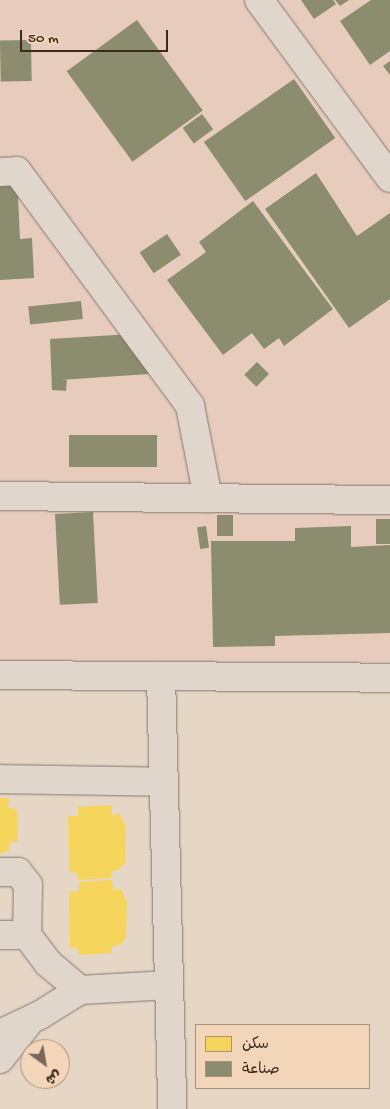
<!DOCTYPE html>
<meta charset="utf-8">
<style>
body{margin:0}
#map{position:relative;width:390px;height:1109px;overflow:hidden;background:#e6d6c6;font-family:"Gochi Hand","Playpen Sans Arabic",sans-serif}
div>[style]{position:absolute}
.built>*{inset:0;background:#e7ccbd;transform-origin:0 0}
.homes>*{inset:0;background:#f6d55c}
.industry>*{inset:0;background:#8c8c6e;transform-origin:0 0}
.roads{filter:drop-shadow(0 0 1px #83786f) drop-shadow(0 0 1px #83786f)}
.minor>*{height:28px;margin:-14px;padding:0 14px;transform-origin:14px;border-radius:14px;background:#e1d6cb}
span{translate:-50% -50%;white-space:nowrap;text-align:center;line-height:1.15;-webkit-text-stroke:5px #f3d5b9;paint-order:stroke}
.legend{position:absolute;left:195px;top:1024px;width:175px;height:65px;box-sizing:border-box;background:#f3d5b9;border:1px solid #a9917b;margin:0;padding:6px 9px;list-style:none;font-size:15px;color:#3b2a1e}
.legend li{display:flex;align-items:center;gap:10px;height:25px}
.legend b{width:25px;border:1px solid #a9917b}
.north{position:absolute;left:20px;top:1039px;width:50px;height:50px;box-sizing:border-box;background:#f3d5b9;border:1px solid #a9917b;border-radius:50%;rotate:148deg;font-size:14px;font-weight:700;line-height:20px;text-align:center;color:#3b2a1e}
.north::after{content:'';display:block;margin:auto;width:18px;height:22px;background:#776659;clip-path:polygon(50% 0,100% 100%,50% 72%,0 100%)}
.scale{position:absolute;left:20px;top:30px;width:148px;height:22px;box-sizing:border-box;border:2px solid #3b2a1e;border-top:0;padding-left:6px;font-size:15px;line-height:18px;white-space:nowrap;color:#3b2a1e;-webkit-text-stroke:4px #f3d5b9;paint-order:stroke}
</style>
<div id="map">
<div class="built">
<div style="left:0;top:0;width:390px;height:662px"></div>
</div>
<div class="homes">
<div style="clip-path:polygon(0 798px,9px 798px,8px 808px,17px 809px,18px 842px,9px 842px,9px 850px,0 854px)"></div>
<div style="clip-path:polygon(112px 805px,112px 815px,120px 814px,126px 827px,125px 863px,119px 870px,112px 871px,111px 878px,78px 880px,78px 873px,69px 872px,68px 816px,78px 816px,78px 807px)"></div>
<div style="clip-path:polygon(112px 880px,113px 890px,121px 889px,127px 902px,126px 938px,120px 945px,112px 946px,112px 953px,79px 955px,78px 948px,70px 947px,69px 891px,79px 891px,79px 882px)"></div>
</div>
<div class="industry">
<div style="clip-path:polygon(301px 0,333px 0,336px 4px,314px 19px)"></div>
<div style="clip-path:polygon(335px 0,349px 0,340px 6px)"></div>
<div style="clip-path:polygon(371px 0,390px 0,390px 51px,370px 65px,340px 21px)"></div>
<div style="left:137px;top:20px;width:112px;height:87px;rotate:54deg"></div>
<div style="left:31px;top:40px;width:41px;height:31px;rotate:89deg"></div>
<div style="clip-path:polygon(390px 61px,390px 75px,383px 66px)"></div>
<div style="left:294px;top:79px;width:72px;height:110px;rotate:55deg"></div>
<div style="left:202px;top:114px;width:19px;height:24px;rotate:54deg"></div>
<div style="clip-path:polygon(316px 173px,357px 236px,390px 213px,390px 299px,349px 328px,265px 209px)"></div>
<div style="clip-path:polygon(0 175px,17px 175px,20px 239px,32px 238px,34px 278px,0 280px)"></div>
<div style="clip-path:polygon(253px 201px,333px 309px,284px 346px,279px 338px,264px 349px,252px 333px,223px 355px,167px 280px,206px 252px,199px 242px)"></div>
<div style="left:167px;top:234px;width:25px;height:33px;rotate:56deg"></div>
<div style="left:81px;top:301px;width:18px;height:53px;rotate:84deg"></div>
<div style="clip-path:polygon(147px 333px,149px 374px,60px 380px,67px 380px,66px 391px,52px 390px,50px 339px)"></div>
<div style="left:257px;top:362px;width:17px;height:18px;rotate:45deg"></div>
<div style="left:157px;top:435px;width:32px;height:88px;rotate:90deg"></div>
<div style="left:93px;top:512px;width:91px;height:38px;rotate:87deg"></div>
<div style="left:233px;top:515px;width:21px;height:16px;rotate:90deg"></div>
<div style="left:376px;top:519px;width:14px;height:25px"></div>
<div style="left:206px;top:526px;width:22px;height:9px;rotate:82deg"></div>
<div style="clip-path:polygon(351px 526px,351px 547px,390px 545px,390px 633px,275px 636px,275px 646px,213px 647px,211px 541px,295px 541px,295px 528px)"></div>
</div>
<div class="roads">
<div class="minor">
<div style="left:259px;top:0;width:221px;rotate:53.6deg"></div>
<div style="left:0;top:172px;width:17px;rotate:-3deg"></div>
<div style="left:17px;top:171px;width:292px;rotate:53.6deg"></div>
<div style="left:190px;top:406px;width:94px;rotate:78.9deg"></div>
<div style="left:0;top:496px;width:390px;rotate:0.6deg"></div>
<div style="left:0;top:675px;width:390px;rotate:0.4deg"></div>
<div style="left:161px;top:676px;width:433px;rotate:88.5deg"></div>
<div style="left:0;top:779px;width:164px;rotate:1deg"></div>
<div style="left:0;top:872px;width:18px"></div>
<div style="left:18px;top:872px;width:16px;rotate:52deg"></div>
<div style="left:28px;top:885px;width:50px;rotate:91.1deg"></div>
<div style="left:27px;top:935px;width:35px;rotate:53deg"></div>
<div style="left:48px;top:963px;width:42px;rotate:40.2deg"></div>
<div style="left:0;top:935px;width:27px"></div>
<div style="left:0;top:1034px;width:44px;rotate:-25.4deg"></div>
<div style="left:40px;top:1015px;width:47px;rotate:-32deg"></div>
<div style="left:80px;top:990px;width:89px;rotate:-3.2deg"></div>
<div style="left:0;top:1059px;width:46px;rotate:-52.1deg"></div>
</div>
</div>
<ul class="legend">
<li><b style="height:14px;background:#f6d55c"></b>سكن</li>
<li><b style="height:14px;background:#8c8c6e"></b>صناعة</li>
</ul>
<div class="north">ش</div>
<div class="scale">50 m</div>
</div>
